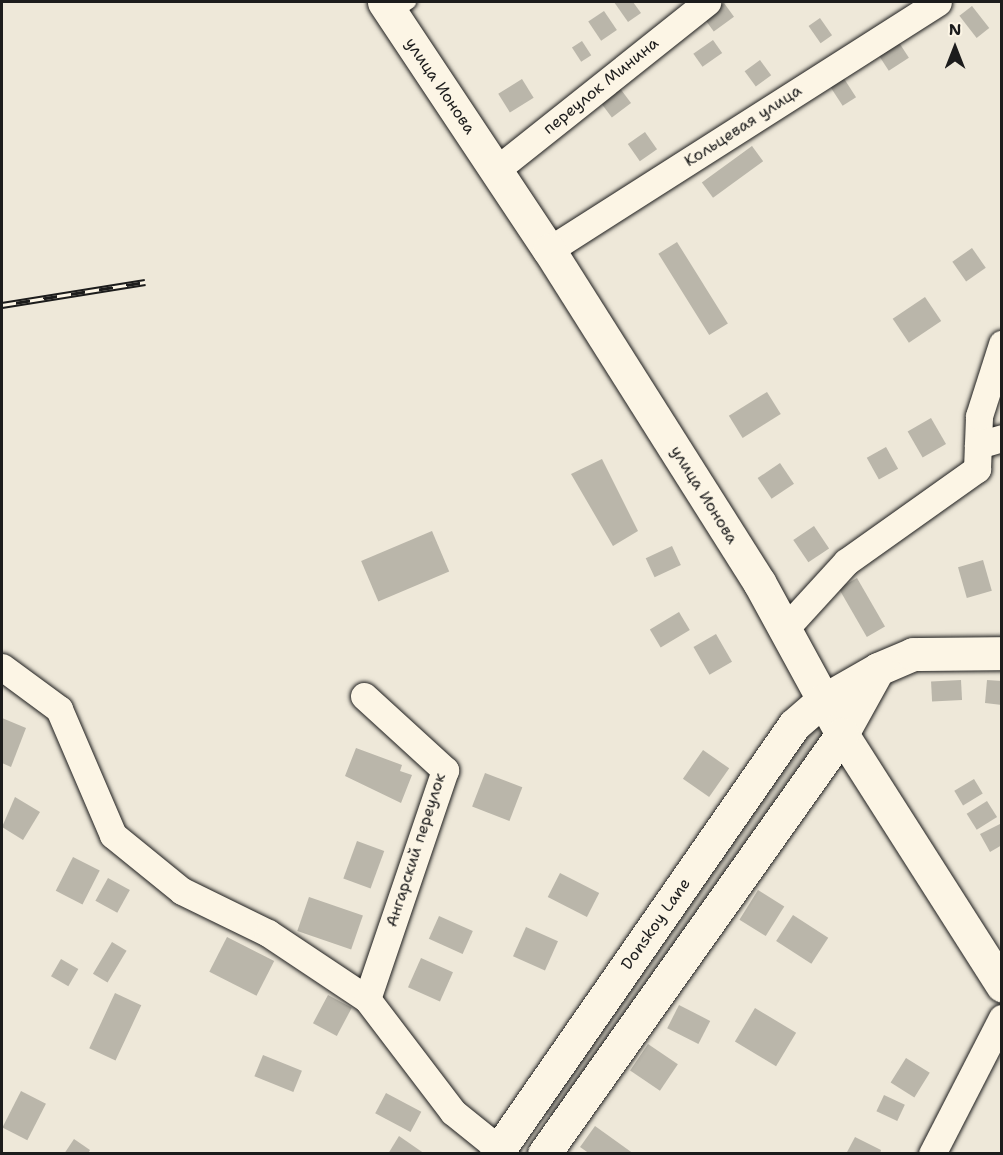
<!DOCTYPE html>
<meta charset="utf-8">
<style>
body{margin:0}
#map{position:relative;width:1003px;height:1155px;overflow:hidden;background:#eee8d9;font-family:"Shantell Sans",sans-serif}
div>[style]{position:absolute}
.green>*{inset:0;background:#cfcabd}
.building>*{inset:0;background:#bab6aa;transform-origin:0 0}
.roads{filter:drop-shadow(0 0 2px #1c1c1c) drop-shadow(0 0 2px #1c1c1c)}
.lane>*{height:14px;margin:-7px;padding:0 7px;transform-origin:7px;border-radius:7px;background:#fcf5e5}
.street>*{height:27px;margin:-13.5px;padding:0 13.5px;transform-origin:13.5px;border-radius:13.5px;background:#fcf5e5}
.secondary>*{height:33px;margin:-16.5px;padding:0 16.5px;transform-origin:16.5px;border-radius:16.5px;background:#fcf5e5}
.rail>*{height:7px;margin-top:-3.5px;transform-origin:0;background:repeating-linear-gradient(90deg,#fcf5e5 0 14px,#1c1c1c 0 28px);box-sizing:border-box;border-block:2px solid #1c1c1c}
span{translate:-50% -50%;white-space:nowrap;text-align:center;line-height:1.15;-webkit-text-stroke:4.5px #fcf5e5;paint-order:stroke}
.street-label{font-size:16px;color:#1c1c1c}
.frame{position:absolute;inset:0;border:3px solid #1c1c1c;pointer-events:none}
.north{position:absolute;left:925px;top:18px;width:60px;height:60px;-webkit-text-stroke:4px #fcf5e5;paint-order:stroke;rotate:0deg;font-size:16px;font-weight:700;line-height:24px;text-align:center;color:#1c1c1c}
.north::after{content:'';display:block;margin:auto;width:21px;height:27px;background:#1c1c1c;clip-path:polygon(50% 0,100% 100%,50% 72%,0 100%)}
</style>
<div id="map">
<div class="green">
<div style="clip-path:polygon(817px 728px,825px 734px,555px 1115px,547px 1115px,545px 1108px,808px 733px)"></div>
</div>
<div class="building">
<div style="clip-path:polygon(614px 2px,633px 2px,641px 13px,628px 22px)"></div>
<div style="left:724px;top:3px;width:17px;height:25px;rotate:54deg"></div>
<div style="left:972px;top:6px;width:28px;height:16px;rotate:52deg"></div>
<div style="left:604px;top:11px;width:23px;height:19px;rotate:56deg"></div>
<div style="left:820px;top:18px;width:21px;height:14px;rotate:55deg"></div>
<div style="left:713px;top:40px;width:16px;height:24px;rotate:55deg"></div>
<div style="left:582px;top:41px;width:17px;height:12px;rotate:57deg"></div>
<div style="left:898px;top:41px;width:20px;height:24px;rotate:57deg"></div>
<div style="left:760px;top:60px;width:19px;height:19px;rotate:54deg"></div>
<div style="left:843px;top:77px;width:24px;height:16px;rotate:57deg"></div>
<div style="left:522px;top:79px;width:22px;height:28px;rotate:58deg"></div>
<div style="left:619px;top:87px;width:20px;height:24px;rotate:53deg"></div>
<div style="left:645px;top:132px;width:21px;height:21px;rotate:55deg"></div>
<div style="left:752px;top:146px;width:19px;height:62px;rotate:54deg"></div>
<div style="left:677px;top:242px;width:96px;height:22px;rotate:58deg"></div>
<div style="left:972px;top:248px;width:24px;height:24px;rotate:55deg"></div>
<div style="left:925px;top:297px;width:29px;height:39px;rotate:56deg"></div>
<div style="left:767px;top:392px;width:26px;height:45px;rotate:58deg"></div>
<div style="left:931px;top:418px;width:30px;height:27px;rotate:60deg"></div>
<div style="left:886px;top:447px;width:25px;height:22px;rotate:61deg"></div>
<div style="clip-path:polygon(602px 459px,638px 531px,613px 546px,571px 474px)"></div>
<div style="left:780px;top:463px;width:25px;height:27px;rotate:56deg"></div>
<div style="left:814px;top:526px;width:27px;height:25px;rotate:56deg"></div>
<div style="left:432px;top:531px;width:44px;height:77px;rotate:67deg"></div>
<div style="left:672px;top:546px;width:21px;height:29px;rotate:65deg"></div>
<div style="left:983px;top:560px;width:32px;height:26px;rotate:74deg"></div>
<div style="left:857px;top:578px;width:56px;height:21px;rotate:60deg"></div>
<div style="left:679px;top:612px;width:21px;height:34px;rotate:59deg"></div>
<div style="left:716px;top:634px;width:32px;height:26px;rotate:60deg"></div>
<div style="left:961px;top:680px;width:20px;height:30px;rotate:87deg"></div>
<div style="clip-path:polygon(987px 680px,1002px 681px,1002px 705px,985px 703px)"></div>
<div style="clip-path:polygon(2px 718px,26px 728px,11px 767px,2px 763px)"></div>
<div style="clip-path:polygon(356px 748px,402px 765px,400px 771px,412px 775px,401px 803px,345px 776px)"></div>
<div style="left:703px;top:750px;width:32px;height:35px;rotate:35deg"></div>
<div style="left:485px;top:773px;width:40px;height:36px;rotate:21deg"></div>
<div style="left:974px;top:779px;width:17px;height:23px;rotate:59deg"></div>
<div style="clip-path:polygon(15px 797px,40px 812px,23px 840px,2px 827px)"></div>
<div style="left:987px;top:801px;width:19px;height:24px;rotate:58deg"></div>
<div style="clip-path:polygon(1002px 823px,1002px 845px,990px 852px,980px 834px)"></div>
<div style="left:357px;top:841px;width:29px;height:40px;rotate:20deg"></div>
<div style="left:73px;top:857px;width:30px;height:38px;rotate:27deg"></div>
<div style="left:560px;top:873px;width:44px;height:27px;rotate:27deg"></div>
<div style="left:108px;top:878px;width:25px;height:26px;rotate:29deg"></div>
<div style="left:758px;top:890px;width:31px;height:35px;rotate:32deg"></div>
<div style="left:309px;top:897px;width:57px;height:36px;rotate:19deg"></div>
<div style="left:793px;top:915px;width:42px;height:31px;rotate:33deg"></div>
<div style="left:439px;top:916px;width:37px;height:25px;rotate:24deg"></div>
<div style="left:526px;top:927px;width:35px;height:32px;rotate:24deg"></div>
<div style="left:227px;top:937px;width:53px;height:39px;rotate:27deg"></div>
<div style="left:112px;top:942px;width:17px;height:37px;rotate:31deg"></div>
<div style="left:421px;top:958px;width:35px;height:32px;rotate:24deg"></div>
<div style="left:61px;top:959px;width:20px;height:20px;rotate:30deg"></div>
<div style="left:115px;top:993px;width:29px;height:61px;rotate:25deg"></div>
<div style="left:328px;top:995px;width:27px;height:32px;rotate:28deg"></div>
<div style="left:679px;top:1005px;width:35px;height:26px;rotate:27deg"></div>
<div style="left:755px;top:1008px;width:48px;height:39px;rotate:31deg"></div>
<div style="left:648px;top:1044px;width:36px;height:32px;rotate:34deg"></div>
<div style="left:263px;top:1055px;width:42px;height:23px;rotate:22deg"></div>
<div style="left:906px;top:1058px;width:28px;height:29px;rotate:32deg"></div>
<div style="left:21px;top:1091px;width:28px;height:41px;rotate:27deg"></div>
<div style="left:386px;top:1093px;width:40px;height:23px;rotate:28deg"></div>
<div style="left:884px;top:1095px;width:23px;height:18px;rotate:25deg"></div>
<div style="clip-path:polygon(595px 1126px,634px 1154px,590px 1154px,580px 1147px)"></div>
<div style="clip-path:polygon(399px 1136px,425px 1154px,388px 1154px)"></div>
<div style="clip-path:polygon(855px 1137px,881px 1150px,880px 1154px,846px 1154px)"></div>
<div style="clip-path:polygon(74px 1139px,90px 1150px,88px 1154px,64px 1154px)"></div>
</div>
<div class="roads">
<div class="lane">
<div style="left:391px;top:14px;width:22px;rotate:-34deg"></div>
</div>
<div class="street">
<div style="left:496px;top:170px;width:270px;rotate:-38.5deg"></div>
<div style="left:549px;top:250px;width:461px;rotate:-32.5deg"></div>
<div style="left:978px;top:445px;width:25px;rotate:-16deg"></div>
<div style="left:784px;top:630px;width:92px;rotate:-47.6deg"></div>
<div style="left:846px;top:562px;width:161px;rotate:-35.4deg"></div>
<div style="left:977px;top:469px;width:53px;rotate:-87.8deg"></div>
<div style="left:979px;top:416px;width:76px;rotate:-72.3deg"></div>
<div style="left:2px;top:667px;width:71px;rotate:36.4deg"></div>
<div style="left:59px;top:709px;width:137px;rotate:66.8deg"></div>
<div style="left:113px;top:835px;width:89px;rotate:39.1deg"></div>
<div style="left:182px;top:891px;width:96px;rotate:26deg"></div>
<div style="left:268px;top:933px;width:119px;rotate:33.7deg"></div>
<div style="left:367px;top:999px;width:142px;rotate:52.7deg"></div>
<div style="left:453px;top:1112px;width:67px;rotate:38.9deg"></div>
<div style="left:364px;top:696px;width:110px;rotate:42.4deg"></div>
<div style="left:445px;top:770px;width:242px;rotate:108.8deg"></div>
<div style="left:932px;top:1154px;width:153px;rotate:-62.8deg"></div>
</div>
<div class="secondary">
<div style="left:384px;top:2px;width:298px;rotate:56.4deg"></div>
<div style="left:549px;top:250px;width:393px;rotate:57.7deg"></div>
<div style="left:759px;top:582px;width:173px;rotate:61.4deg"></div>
<div style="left:842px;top:734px;width:298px;rotate:57.5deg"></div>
<div style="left:878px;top:669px;width:38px;rotate:-23deg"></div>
<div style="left:913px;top:654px;width:89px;rotate:-0.6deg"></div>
<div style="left:496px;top:1154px;width:522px;rotate:-55.21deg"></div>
<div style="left:794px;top:725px;width:37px;rotate:-41deg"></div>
<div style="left:822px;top:701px;width:64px;rotate:-29.7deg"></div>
<div style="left:878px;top:669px;width:74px;rotate:119deg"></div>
<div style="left:842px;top:734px;width:515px;rotate:125.36deg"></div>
</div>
</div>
<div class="rail">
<div style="left:2px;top:305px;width:145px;rotate:-9.1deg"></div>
</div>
<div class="street-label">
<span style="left:440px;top:86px;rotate:56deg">улица Ионова</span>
<span style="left:601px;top:86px;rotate:-39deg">переулок Минина</span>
<span style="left:743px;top:126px;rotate:-33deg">Кольцевая улица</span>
<span style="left:704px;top:495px;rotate:58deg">улица Ионова</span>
<span style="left:416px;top:850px;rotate:-72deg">Ангарский переулок</span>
<span style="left:656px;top:924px;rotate:-55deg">Donskoy Lane</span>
</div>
<div class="frame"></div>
<div class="north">N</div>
</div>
